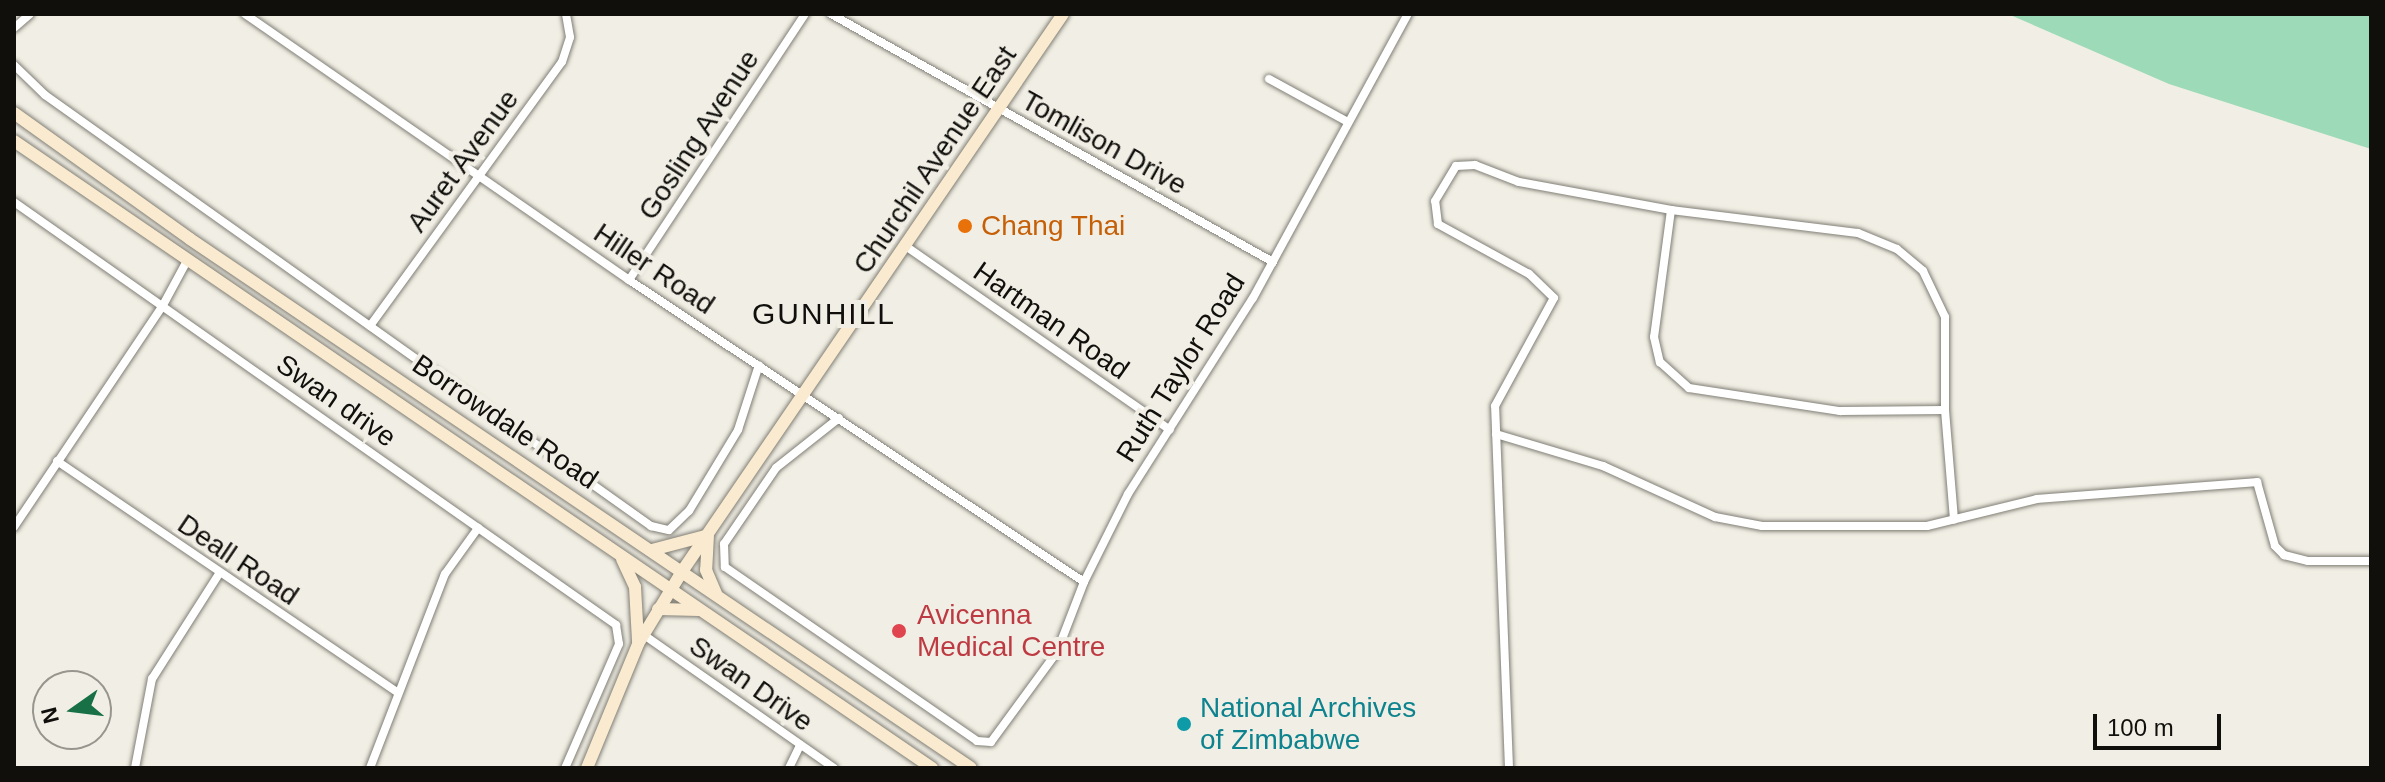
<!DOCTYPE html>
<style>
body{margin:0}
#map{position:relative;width:2385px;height:782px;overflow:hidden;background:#f1efe5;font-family:Helvetica,sans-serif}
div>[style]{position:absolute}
.green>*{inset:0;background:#9ddab7}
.roads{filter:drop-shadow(0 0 2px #807e75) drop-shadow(0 0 2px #807e75)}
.street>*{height:8px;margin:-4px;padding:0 4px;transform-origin:4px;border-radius:4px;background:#fff}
.secondary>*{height:12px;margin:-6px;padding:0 6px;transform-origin:6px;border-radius:6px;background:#faebd0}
.dots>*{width:22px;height:22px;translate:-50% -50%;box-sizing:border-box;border:4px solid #f1efe5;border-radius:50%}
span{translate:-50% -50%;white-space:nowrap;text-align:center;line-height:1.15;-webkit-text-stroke:8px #f1efe5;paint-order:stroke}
.street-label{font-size:28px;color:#100f0c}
.food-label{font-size:28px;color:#c56008}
.left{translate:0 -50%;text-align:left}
.health-label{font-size:28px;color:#be3a42}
.culture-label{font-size:28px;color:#0d838f}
.neighbourhood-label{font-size:30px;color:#100f0c;letter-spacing:2px}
.frame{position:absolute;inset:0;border:16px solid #100f0c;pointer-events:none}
.north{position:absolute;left:32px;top:670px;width:80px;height:80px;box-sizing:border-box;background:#f1efe5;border:2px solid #97958e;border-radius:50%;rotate:256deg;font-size:22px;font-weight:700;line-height:32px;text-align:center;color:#100f0c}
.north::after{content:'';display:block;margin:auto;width:28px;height:36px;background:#187146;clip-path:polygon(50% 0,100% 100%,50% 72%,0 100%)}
.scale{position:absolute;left:2093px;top:714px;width:128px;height:36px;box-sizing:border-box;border:4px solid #100f0c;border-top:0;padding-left:10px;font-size:24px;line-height:28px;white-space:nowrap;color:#100f0c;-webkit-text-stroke:6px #f1efe5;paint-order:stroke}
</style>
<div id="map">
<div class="green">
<div style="clip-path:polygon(2008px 14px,2371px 14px,2371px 149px,2169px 84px)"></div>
</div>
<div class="roads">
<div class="street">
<div style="left:245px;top:14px;width:467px;rotate:34.7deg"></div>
<div style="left:629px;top:280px;width:546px;rotate:33.57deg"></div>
<div style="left:831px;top:14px;width:507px;rotate:29.3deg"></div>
<div style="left:14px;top:28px;width:21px;rotate:-41deg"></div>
<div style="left:14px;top:65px;width:43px;rotate:44.1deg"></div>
<div style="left:45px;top:95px;width:744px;rotate:35.42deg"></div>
<div style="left:651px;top:526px;width:18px;rotate:13deg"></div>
<div style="left:669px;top:530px;width:28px;rotate:-44deg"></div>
<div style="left:689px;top:511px;width:95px;rotate:-58.8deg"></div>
<div style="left:738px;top:430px;width:68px;rotate:-72.1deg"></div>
<div style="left:1269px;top:79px;width:90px;rotate:28.6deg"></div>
<div style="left:14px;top:202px;width:736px;rotate:35.09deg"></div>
<div style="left:616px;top:625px;width:19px;rotate:81deg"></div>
<div style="left:619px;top:644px;width:135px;rotate:113.5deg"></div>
<div style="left:1671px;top:210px;width:188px;rotate:7deg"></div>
<div style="left:1858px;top:233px;width:42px;rotate:22.3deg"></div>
<div style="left:1897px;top:249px;width:34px;rotate:40deg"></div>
<div style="left:1923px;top:271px;width:51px;rotate:64.4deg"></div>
<div style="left:1945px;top:317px;width:93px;rotate:90deg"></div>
<div style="left:1945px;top:410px;width:110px;rotate:85.3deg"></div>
<div style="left:907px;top:247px;width:320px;rotate:34.8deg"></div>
<div style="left:629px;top:280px;width:319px;rotate:-56.5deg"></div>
<div style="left:370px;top:326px;width:326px;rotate:-54deg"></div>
<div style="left:562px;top:62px;width:26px;rotate:-72deg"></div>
<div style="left:570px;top:37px;width:23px;rotate:-100deg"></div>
<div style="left:839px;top:418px;width:80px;rotate:141.6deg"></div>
<div style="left:776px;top:468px;width:92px;rotate:124.4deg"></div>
<div style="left:724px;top:544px;width:23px;rotate:88deg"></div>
<div style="left:725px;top:567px;width:306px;rotate:34.6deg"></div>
<div style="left:977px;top:741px;width:14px;rotate:4deg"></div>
<div style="left:991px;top:742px;width:112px;rotate:-53.7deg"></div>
<div style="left:1057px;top:652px;width:75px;rotate:-68.9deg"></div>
<div style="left:1084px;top:582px;width:98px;rotate:-63.4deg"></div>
<div style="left:1128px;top:494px;width:232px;rotate:-57.5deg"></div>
<div style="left:1253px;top:298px;width:324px;rotate:-61.4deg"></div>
<div style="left:1496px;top:434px;width:112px;rotate:16.7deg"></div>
<div style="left:1603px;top:466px;width:123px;rotate:24.5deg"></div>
<div style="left:1715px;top:517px;width:48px;rotate:10.8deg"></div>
<div style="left:1762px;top:526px;width:165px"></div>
<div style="left:1927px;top:526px;width:113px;rotate:-13.8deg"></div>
<div style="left:2037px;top:499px;width:221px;rotate:-4.4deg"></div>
<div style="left:2257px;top:482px;width:66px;rotate:74.3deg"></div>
<div style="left:2275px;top:546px;width:13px;rotate:45deg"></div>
<div style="left:2284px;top:555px;width:25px;rotate:14deg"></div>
<div style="left:2308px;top:561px;width:63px"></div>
<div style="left:57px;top:461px;width:411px;rotate:34.2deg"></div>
<div style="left:14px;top:527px;width:265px;rotate:-56.1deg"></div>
<div style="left:162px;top:307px;width:55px;rotate:-61.6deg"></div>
<div style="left:644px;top:635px;width:232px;rotate:35deg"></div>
<div style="left:135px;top:768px;width:91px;rotate:-79.2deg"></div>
<div style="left:152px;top:679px;width:125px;rotate:-57.5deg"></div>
<div style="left:370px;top:768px;width:208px;rotate:-68.9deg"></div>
<div style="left:445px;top:574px;width:57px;rotate:-54.3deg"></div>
<div style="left:789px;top:768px;width:25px;rotate:-64deg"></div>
<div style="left:1509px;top:768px;width:362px;rotate:-92.2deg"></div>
<div style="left:1495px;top:406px;width:123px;rotate:-61.4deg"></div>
<div style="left:1554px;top:298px;width:35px;rotate:-136deg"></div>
<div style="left:1529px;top:274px;width:104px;rotate:-151.2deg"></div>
<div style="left:1438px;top:224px;width:23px;rotate:-97deg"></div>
<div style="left:1435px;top:201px;width:41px;rotate:-59deg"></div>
<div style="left:1456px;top:166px;width:19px;rotate:-3deg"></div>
<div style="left:1475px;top:165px;width:47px;rotate:21.1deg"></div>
<div style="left:1519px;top:182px;width:155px;rotate:10.4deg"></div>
<div style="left:1671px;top:210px;width:128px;rotate:97.6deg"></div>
<div style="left:1654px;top:337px;width:26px;rotate:77deg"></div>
<div style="left:1660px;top:362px;width:39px;rotate:42deg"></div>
<div style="left:1689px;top:388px;width:153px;rotate:8.7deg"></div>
<div style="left:1840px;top:411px;width:105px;rotate:-0.5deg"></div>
</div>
<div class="secondary">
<div style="left:14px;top:113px;width:216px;rotate:35.6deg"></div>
<div style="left:190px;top:239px;width:943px;rotate:34.11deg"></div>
<div style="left:14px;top:141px;width:1112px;rotate:34.33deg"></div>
<div style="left:708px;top:535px;width:35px;rotate:93deg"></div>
<div style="left:706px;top:570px;width:26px;rotate:67deg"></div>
<div style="left:652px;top:550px;width:55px;rotate:-14.8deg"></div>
<div style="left:622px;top:559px;width:31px;rotate:65deg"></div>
<div style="left:635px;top:587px;width:54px;rotate:86.8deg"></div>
<div style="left:658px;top:609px;width:41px;rotate:1.4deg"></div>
<div style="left:587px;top:768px;width:134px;rotate:-67.6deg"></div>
<div style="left:638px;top:644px;width:87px;rotate:-58.7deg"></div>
<div style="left:683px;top:570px;width:673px;rotate:-55.65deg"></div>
</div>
</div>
<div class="dots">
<div style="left:965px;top:226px;background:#e8710a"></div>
<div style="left:899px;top:631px;background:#e0444e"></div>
<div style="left:1184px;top:724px;background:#0f9aa8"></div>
</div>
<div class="street-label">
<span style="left:699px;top:135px;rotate:-57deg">Gosling Avenue</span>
<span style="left:1104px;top:143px;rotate:29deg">Tomlison Drive</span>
<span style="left:935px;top:160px;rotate:-56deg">Churchil Avenue East</span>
<span style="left:463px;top:161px;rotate:-54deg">Auret Avenue</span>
<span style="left:654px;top:269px;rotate:34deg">Hiller Road</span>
<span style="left:1051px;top:321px;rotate:35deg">Hartman Road</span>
<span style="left:1181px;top:368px;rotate:-58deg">Ruth Taylor Road</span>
<span style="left:336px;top:401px;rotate:35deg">Swan drive</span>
<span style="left:505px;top:422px;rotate:34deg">Borrowdale Road</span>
<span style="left:238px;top:560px;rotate:34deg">Deall Road</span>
<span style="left:751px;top:684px;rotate:35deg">Swan Drive</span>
</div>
<div class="food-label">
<span class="left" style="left:981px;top:226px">Chang Thai</span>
</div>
<div class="health-label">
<span class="left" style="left:917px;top:631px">Avicenna<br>Medical Centre</span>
</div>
<div class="culture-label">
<span class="left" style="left:1200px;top:724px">National Archives<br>of Zimbabwe</span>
</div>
<div class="neighbourhood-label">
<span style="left:824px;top:314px">GUNHILL</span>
</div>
<div class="frame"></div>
<div class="north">N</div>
<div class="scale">100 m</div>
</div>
